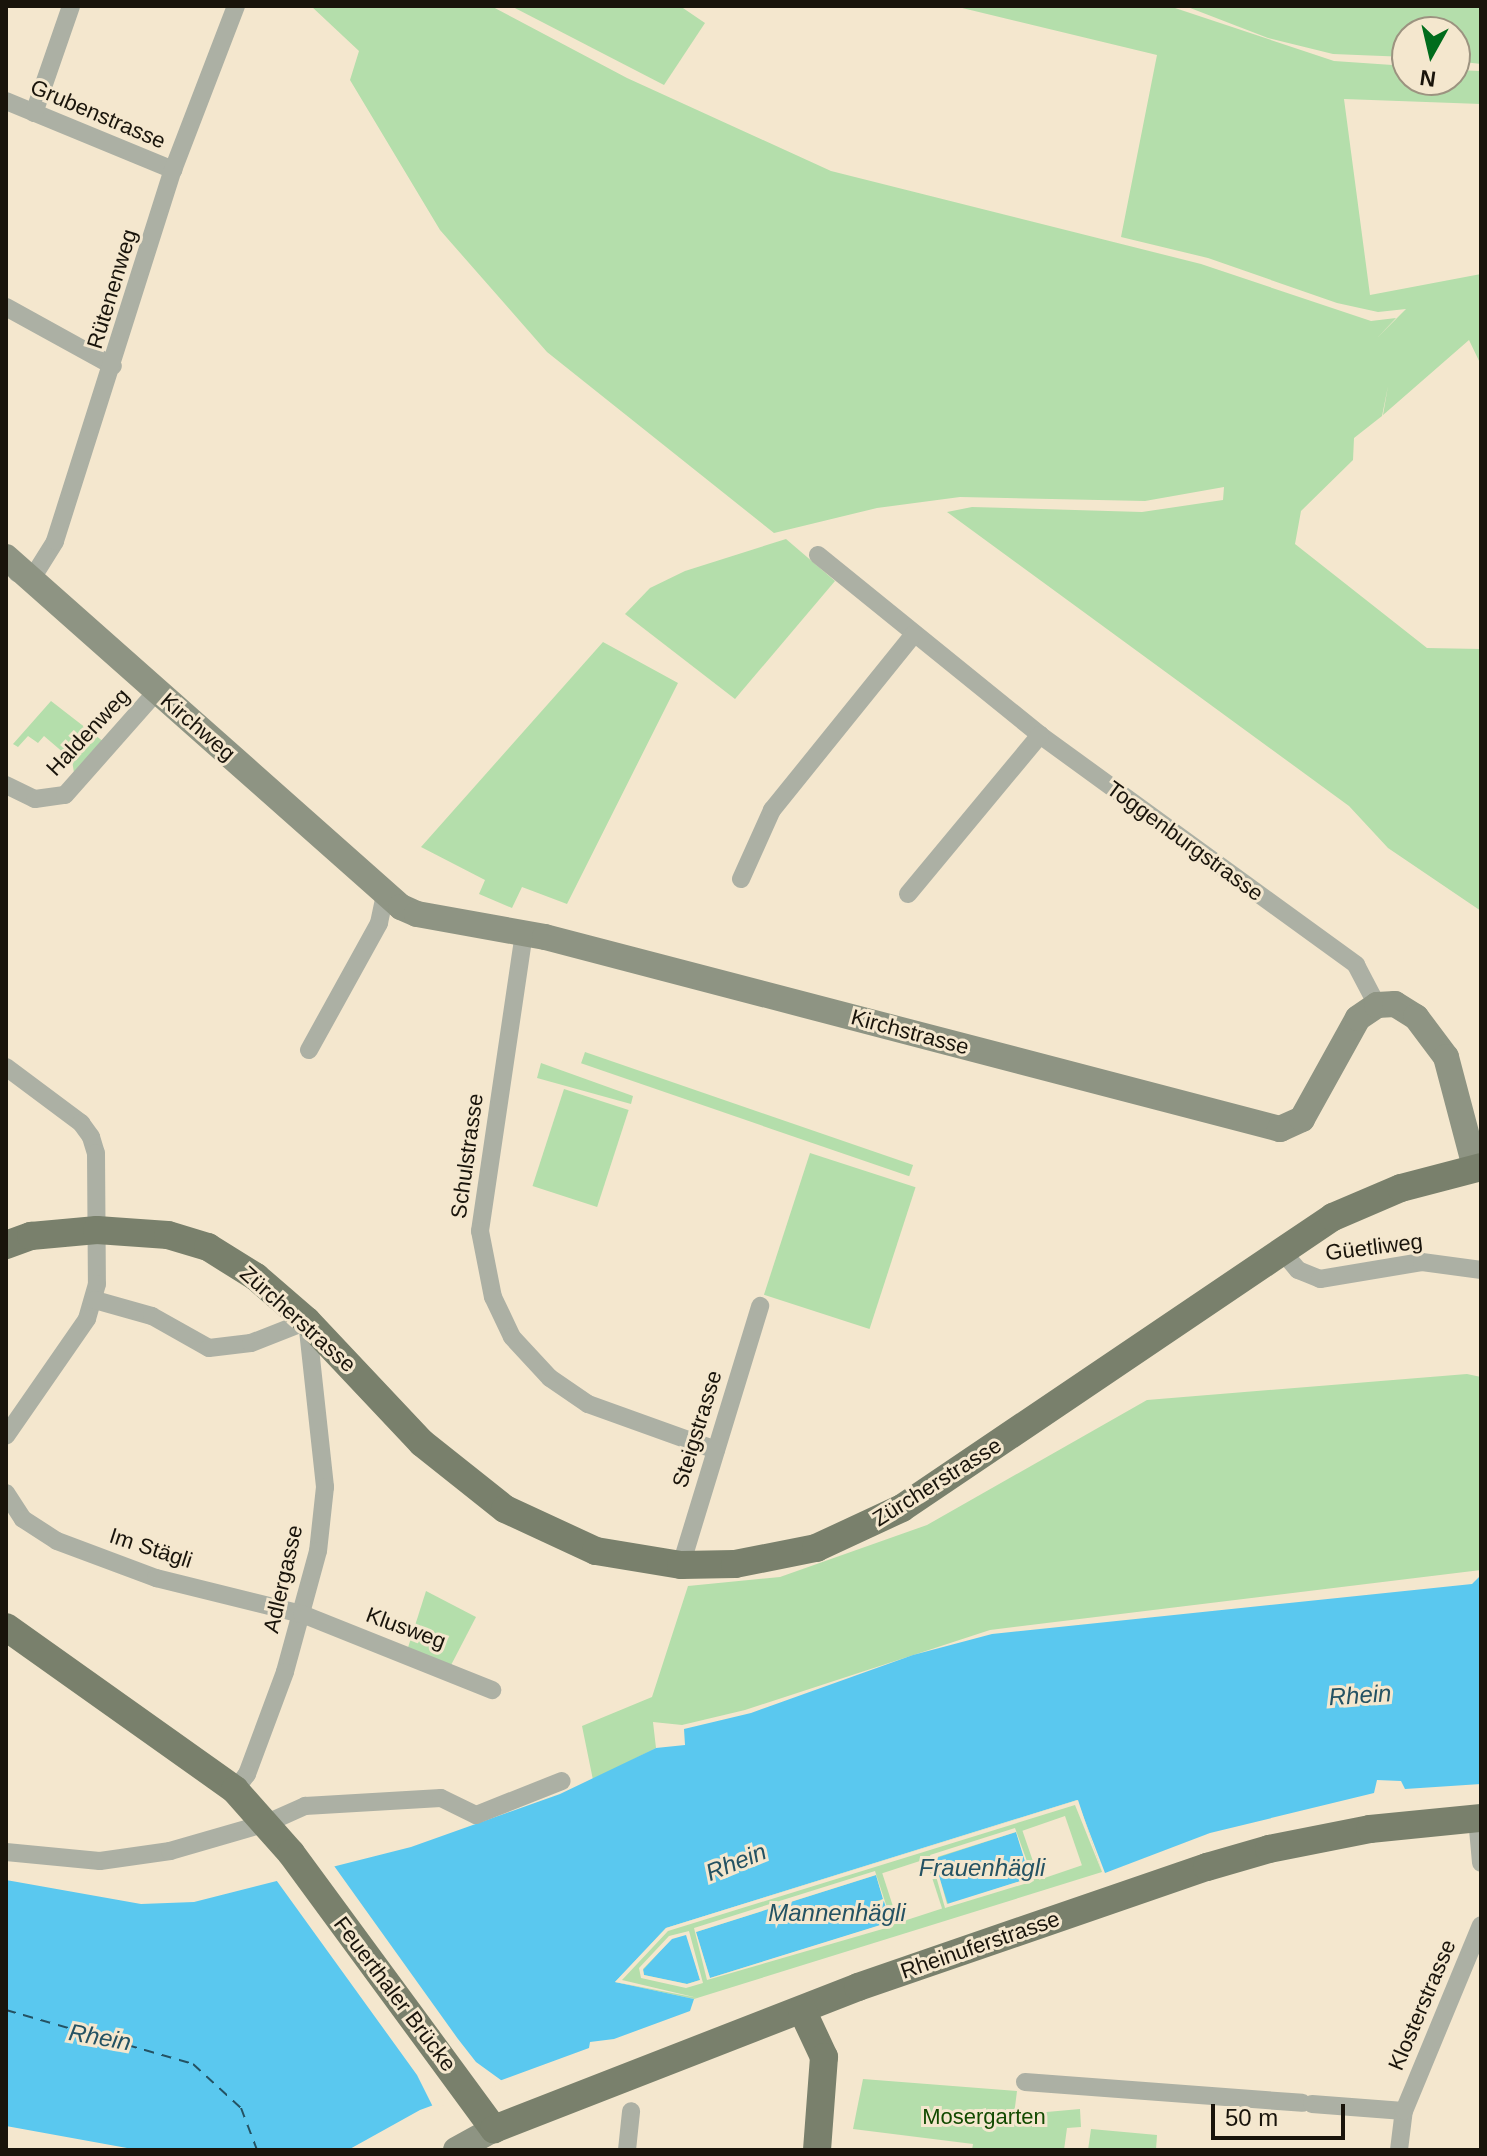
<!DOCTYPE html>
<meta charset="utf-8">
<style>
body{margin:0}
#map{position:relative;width:1487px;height:2156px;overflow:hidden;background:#f4e7ce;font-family:Arial,sans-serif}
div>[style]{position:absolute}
.green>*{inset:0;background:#b4deab;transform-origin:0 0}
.water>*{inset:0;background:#5ac8ef;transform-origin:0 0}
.pier>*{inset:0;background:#f4e7ce;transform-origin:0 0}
.ferry>*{height:2px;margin-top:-1px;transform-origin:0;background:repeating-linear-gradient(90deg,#245263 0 10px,transparent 0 18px)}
.street>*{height:18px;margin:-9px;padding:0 9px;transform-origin:9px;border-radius:9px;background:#acb0a4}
.secondary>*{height:26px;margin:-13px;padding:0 13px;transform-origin:13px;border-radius:13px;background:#8e9483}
.primary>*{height:28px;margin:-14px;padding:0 14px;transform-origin:14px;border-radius:14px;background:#79806c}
span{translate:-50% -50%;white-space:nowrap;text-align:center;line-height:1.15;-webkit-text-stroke:6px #f4e7ce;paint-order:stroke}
.street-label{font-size:22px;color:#19140b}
.park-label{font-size:22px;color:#124a00}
.water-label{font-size:24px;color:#245263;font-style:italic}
.frame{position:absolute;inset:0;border:8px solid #19140b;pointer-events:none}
.north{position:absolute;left:1391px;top:16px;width:80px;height:80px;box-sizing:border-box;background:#f4e7ce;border:2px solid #9c9380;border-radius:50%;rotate:188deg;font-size:22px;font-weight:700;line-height:32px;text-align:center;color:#19140b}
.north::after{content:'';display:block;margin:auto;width:28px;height:36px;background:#006c1c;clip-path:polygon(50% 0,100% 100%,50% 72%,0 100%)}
.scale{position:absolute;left:1211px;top:2104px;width:134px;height:36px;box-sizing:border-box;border:4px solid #19140b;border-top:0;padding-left:10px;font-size:24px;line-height:28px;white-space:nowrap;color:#19140b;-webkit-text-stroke:6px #f4e7ce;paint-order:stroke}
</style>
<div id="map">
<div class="green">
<div style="clip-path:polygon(311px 6px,491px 6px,627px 78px,831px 171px,1201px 264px,1371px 321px,1396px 318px,1377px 338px,1406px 309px,1378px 312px,1337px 303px,1208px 258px,1121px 237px,1157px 55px,954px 6px,1169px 6px,1334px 61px,1407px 66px,1407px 80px,1455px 80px,1455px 70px,1481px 71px,1481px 104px,1344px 99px,1370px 295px,1481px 274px,1481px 365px,1469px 340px,1383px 415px,1388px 386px,1382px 416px,1354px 438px,1353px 460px,1301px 511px,1295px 544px,1427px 648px,1481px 649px,1481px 911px,1388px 848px,1349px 806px,947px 512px,972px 507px,1142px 512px,1223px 500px,1224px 487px,1145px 501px,960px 497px,877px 508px,774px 533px,547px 352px,440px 230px,350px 80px,359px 51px)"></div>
<div style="clip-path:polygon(511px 6px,680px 6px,705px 23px,664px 85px)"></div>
<div style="clip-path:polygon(1185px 6px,1481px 6px,1481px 64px,1455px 61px,1455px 32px,1407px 32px,1407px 57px,1333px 54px,1268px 38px)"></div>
<div style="clip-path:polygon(786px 539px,835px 581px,735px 699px,625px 614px,650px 588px,685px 571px)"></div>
<div style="clip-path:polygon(603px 642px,678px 683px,567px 904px,522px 887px,512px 908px,479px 894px,485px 880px,421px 847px)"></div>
<div style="clip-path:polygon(51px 701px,104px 742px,74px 773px,72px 760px,44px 736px,38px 743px,28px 736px,18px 747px,13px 744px)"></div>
<div style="left:585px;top:1052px;width:347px;height:12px;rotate:19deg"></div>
<div style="clip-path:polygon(541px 1063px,633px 1096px,631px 1104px,537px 1078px)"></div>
<div style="left:564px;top:1089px;width:68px;height:102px;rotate:18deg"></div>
<div style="left:810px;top:1153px;width:111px;height:149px;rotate:18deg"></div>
<div style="clip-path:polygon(1467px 1374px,1481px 1377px,1481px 1570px,990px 1630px,745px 1710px,682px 1725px,653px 1722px,656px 1748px,593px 1780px,582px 1726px,652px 1697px,688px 1586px,780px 1577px,927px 1525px,1147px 1400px)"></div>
<div style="clip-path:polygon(426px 1591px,476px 1617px,449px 1669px,405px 1657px)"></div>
<div style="clip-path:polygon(1078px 1800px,1102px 1872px,694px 1999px,615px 1982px,666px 1928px)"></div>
<div style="clip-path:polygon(863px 2079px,1017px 2091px,1014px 2115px,1080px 2109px,1081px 2127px,1067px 2128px,1064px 2150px,972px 2150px,973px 2144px,853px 2129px)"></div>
<div style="clip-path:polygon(1091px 2129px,1157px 2135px,1156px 2150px,1088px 2150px)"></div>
</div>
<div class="water">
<div style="clip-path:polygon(1481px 1575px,1481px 1784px,1405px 1789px,1401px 1781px,1377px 1780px,1374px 1793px,1210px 1833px,1105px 1873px,1077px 1800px,666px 1928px,615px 1982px,694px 1999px,690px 2011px,614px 2039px,590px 2042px,589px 2048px,420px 2110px,348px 2150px,138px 2150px,6px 2126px,6px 1880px,141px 1904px,194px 1902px,411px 1847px,560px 1794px,656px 1748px,685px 1745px,684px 1729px,751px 1713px,913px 1655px,992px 1634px,1472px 1584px)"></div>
<div style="left:1016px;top:1832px;width:48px;height:87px;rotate:72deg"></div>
<div style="clip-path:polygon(876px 1875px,883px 1899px,877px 1901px,884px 1901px,891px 1922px,710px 1978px,696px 1932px)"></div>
<div style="clip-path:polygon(687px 1934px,700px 1980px,687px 1984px,644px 1975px,643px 1970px,672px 1938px)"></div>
</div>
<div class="pier">
<div style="clip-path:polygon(1078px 1800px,1102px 1872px,1075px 1805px,668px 1931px,622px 1980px,698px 1998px,615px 1982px,666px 1928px)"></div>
<div style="left:1065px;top:1816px;width:52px;height:45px;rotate:71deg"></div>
<div style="clip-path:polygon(evenodd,1015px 1828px,1034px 1881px,945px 1908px,930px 1855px,1015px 1828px,1016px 1832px,1030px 1878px,947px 1904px,934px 1858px,1016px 1832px)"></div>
<div style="left:926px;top:1859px;width:52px;height:46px;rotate:72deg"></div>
<div style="clip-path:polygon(332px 1863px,458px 2039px,476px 2062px,505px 2083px,434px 2109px,417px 2075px,274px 1877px)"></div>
<div style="clip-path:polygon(evenodd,875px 1871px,893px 1926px,707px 1980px,694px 1928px,875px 1871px,876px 1875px,883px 1899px,876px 1903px,884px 1901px,890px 1922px,710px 1978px,696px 1932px,876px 1875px)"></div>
<div style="clip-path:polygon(evenodd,689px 1931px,703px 1983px,686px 1988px,641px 1978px,639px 1968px,669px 1936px,689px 1931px,686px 1935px,700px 1980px,687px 1984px,644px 1975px,643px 1969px,672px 1939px,686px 1935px)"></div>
</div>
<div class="ferry">
<div style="left:6px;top:2010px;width:195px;rotate:16.1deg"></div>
<div style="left:193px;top:2064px;width:65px;rotate:42.5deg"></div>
<div style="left:241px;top:2108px;width:45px;rotate:69.1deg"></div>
</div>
<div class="street">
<div style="left:6px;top:101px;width:181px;rotate:22.4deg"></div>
<div style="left:34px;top:113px;width:113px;rotate:-70.9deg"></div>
<div style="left:6px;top:307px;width:122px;rotate:28.9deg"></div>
<div style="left:818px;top:555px;width:286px;rotate:39deg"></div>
<div style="left:1040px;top:735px;width:391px;rotate:36deg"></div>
<div style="left:1356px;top:965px;width:45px;rotate:62.3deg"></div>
<div style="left:17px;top:573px;width:19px;rotate:-3deg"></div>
<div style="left:36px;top:572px;width:36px;rotate:-58deg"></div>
<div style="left:55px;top:541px;width:389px;rotate:-72.4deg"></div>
<div style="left:173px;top:170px;width:176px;rotate:-69deg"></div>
<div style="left:6px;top:785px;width:32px;rotate:26deg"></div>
<div style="left:35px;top:799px;width:30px;rotate:-8deg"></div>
<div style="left:65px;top:795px;width:139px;rotate:-48.5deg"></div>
<div style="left:741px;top:879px;width:76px;rotate:-65.8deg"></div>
<div style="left:772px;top:810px;width:226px;rotate:-51.1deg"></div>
<div style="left:908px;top:894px;width:207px;rotate:-50.3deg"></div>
<div style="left:524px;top:933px;width:301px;rotate:98.4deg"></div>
<div style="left:480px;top:1231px;width:67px;rotate:78.9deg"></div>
<div style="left:493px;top:1297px;width:44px;rotate:64.6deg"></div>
<div style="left:512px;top:1337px;width:56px;rotate:47.2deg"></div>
<div style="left:550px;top:1378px;width:46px;rotate:34.4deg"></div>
<div style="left:588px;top:1404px;width:136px;rotate:19.8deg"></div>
<div style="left:309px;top:1050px;width:145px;rotate:-61.1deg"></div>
<div style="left:379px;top:923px;width:33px;rotate:-78deg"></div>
<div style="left:6px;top:1067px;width:94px;rotate:36.7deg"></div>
<div style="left:81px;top:1123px;width:17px;rotate:54deg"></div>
<div style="left:91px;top:1137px;width:17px;rotate:73deg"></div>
<div style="left:96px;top:1153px;width:131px;rotate:89.6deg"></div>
<div style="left:97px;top:1284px;width:36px;rotate:106deg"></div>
<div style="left:87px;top:1319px;width:142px;rotate:124.7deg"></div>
<div style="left:1282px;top:1251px;width:25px;rotate:50deg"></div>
<div style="left:1298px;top:1270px;width:24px;rotate:22deg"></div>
<div style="left:1320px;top:1279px;width:103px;rotate:-9.5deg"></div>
<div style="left:1422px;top:1262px;width:60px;rotate:7.7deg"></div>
<div style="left:95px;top:1300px;width:59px;rotate:15.7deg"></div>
<div style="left:152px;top:1316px;width:65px;rotate:29.3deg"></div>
<div style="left:209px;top:1348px;width:42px;rotate:-6.8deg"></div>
<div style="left:251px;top:1343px;width:60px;rotate:-21.4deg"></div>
<div style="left:307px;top:1321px;width:167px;rotate:83.8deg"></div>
<div style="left:325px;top:1487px;width:64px;rotate:96.2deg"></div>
<div style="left:318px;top:1551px;width:125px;rotate:105.3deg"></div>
<div style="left:285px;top:1672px;width:109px;rotate:110.4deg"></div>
<div style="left:247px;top:1774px;width:20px;rotate:127deg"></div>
<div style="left:6px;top:1493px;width:31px;rotate:57deg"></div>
<div style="left:23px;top:1519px;width:40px;rotate:32.9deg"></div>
<div style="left:57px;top:1541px;width:106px;rotate:20.5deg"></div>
<div style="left:156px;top:1578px;width:150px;rotate:13.9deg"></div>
<div style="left:302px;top:1614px;width:205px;rotate:21.8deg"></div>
<div style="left:681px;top:1565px;width:271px;rotate:-73deg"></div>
<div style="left:1477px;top:1818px;width:45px;rotate:84.9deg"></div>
<div style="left:6px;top:1852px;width:94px;rotate:5.5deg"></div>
<div style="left:100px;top:1861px;width:71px;rotate:-8.1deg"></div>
<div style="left:170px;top:1851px;width:101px;rotate:-16.1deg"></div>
<div style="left:267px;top:1823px;width:42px;rotate:-24.1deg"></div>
<div style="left:305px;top:1806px;width:136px;rotate:-3.4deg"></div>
<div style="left:441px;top:1798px;width:39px;rotate:26deg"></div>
<div style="left:476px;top:1815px;width:92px;rotate:-21.6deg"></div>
<div style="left:1025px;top:2082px;width:278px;rotate:4.3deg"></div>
<div style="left:1312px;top:2104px;width:92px;rotate:4.4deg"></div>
<div style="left:627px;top:2150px;width:39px;rotate:-84deg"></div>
<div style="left:1399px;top:2150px;width:39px;rotate:-83deg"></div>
<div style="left:1404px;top:2111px;width:201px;rotate:-67.5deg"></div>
</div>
<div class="secondary">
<div style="left:6px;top:557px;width:528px;rotate:41.54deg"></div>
<div style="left:401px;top:907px;width:17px;rotate:24deg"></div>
<div style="left:417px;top:914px;width:130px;rotate:10.2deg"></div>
<div style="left:545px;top:937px;width:760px;rotate:14.64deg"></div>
<div style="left:1280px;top:1129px;width:24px;rotate:-24deg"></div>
<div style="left:1302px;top:1119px;width:115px;rotate:-61deg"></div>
<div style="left:1358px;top:1018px;width:23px;rotate:-34deg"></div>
<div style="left:1377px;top:1005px;width:18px;rotate:-3deg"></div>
<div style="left:1395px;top:1004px;width:25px;rotate:32deg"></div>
<div style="left:1416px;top:1017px;width:50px;rotate:53.1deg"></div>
<div style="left:1446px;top:1057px;width:114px;rotate:75.2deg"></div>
<div style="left:456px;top:2150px;width:43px;rotate:-28.9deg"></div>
</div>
<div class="primary">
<div style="left:6px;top:1245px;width:27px;rotate:-20deg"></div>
<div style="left:31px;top:1236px;width:66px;rotate:-5.2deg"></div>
<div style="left:97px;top:1230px;width:71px;rotate:4deg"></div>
<div style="left:168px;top:1235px;width:42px;rotate:16.7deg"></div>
<div style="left:208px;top:1247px;width:57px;rotate:32deg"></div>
<div style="left:256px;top:1277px;width:67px;rotate:40.8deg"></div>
<div style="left:307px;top:1321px;width:168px;rotate:46.7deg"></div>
<div style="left:422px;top:1443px;width:106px;rotate:38.5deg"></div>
<div style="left:505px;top:1509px;width:100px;rotate:24.8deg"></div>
<div style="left:596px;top:1551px;width:86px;rotate:9.4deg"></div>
<div style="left:681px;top:1565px;width:54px;rotate:-1.1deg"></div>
<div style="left:735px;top:1564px;width:83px;rotate:-11.2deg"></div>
<div style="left:816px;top:1548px;width:95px;rotate:-24.9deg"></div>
<div style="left:902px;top:1508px;width:520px;rotate:-34.03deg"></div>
<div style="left:1333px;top:1217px;width:74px;rotate:-23.1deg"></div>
<div style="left:1401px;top:1188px;width:83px;rotate:-14.7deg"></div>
<div style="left:6px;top:1627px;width:281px;rotate:35.4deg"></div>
<div style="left:235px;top:1790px;width:84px;rotate:48.4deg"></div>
<div style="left:291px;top:1853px;width:343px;rotate:53.7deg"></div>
<div style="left:494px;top:2129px;width:391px;rotate:-21.3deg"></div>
<div style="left:858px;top:1987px;width:369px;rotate:-19deg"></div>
<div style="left:1207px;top:1867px;width:65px;rotate:-16.2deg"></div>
<div style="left:1269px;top:1849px;width:103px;rotate:-11.2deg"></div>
<div style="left:1370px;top:1829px;width:112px;rotate:-5.7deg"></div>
<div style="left:802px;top:2010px;width:52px;rotate:64.9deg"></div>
<div style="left:824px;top:2057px;width:93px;rotate:94.3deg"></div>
</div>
<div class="street-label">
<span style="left:98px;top:114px;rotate:23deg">Grubenstrasse</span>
<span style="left:112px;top:289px;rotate:-73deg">Rütenenweg</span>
<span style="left:198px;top:727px;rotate:41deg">Kirchweg</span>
<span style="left:88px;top:732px;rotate:-47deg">Haldenweg</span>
<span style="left:1185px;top:841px;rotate:36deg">Toggenburgstrasse</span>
<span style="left:910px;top:1032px;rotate:15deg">Kirchstrasse</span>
<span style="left:467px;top:1156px;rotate:-82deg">Schulstrasse</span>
<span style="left:1374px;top:1247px;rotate:-7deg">Güetliweg</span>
<span style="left:298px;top:1319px;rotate:42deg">Zürcherstrasse</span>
<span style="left:697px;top:1429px;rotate:-73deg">Steigstrasse</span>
<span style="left:937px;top:1482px;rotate:-32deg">Zürcherstrasse</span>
<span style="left:151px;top:1548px;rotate:18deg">Im Stägli</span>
<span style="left:283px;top:1579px;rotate:-77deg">Adlergasse</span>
<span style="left:406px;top:1628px;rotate:20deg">Klusweg</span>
<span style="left:980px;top:1945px;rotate:-19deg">Rheinuferstrasse</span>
<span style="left:395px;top:1994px;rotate:53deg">Feuerthaler Brücke</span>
<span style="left:1422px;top:2005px;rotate:-67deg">Klosterstrasse</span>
</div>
<div class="park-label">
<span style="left:984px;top:2117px">Mosergarten</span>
</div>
<div class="water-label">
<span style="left:1360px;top:1695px;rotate:-4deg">Rhein</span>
<span style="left:736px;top:1862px;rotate:-22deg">Rhein</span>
<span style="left:982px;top:1868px">Frauenhägli</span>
<span style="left:837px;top:1913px">Mannenhägli</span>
<span style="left:100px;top:2037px;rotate:10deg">Rhein</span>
</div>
<div class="frame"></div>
<div class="north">N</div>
<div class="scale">50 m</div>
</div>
